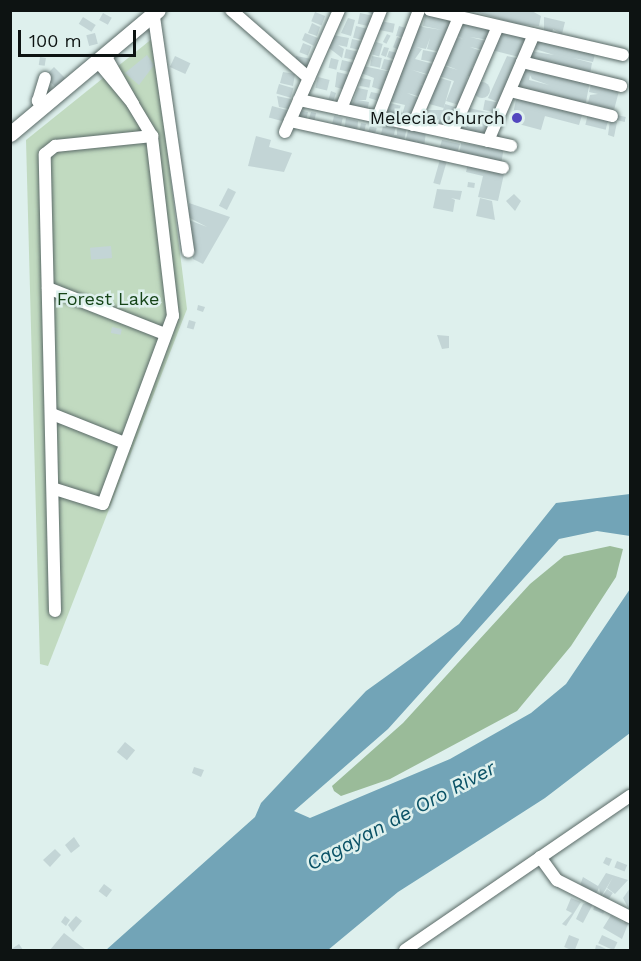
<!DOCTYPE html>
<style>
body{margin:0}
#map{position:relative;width:641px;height:961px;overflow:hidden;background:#def0ed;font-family:"Work Sans",sans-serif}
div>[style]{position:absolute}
.green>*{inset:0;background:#c1dac0}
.forest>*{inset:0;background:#9abb99}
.water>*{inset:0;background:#72a4b7}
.building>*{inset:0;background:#c3d5d6;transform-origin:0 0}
.round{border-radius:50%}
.roads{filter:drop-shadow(0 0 2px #5a6a67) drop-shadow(0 0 2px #5a6a67)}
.minor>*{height:12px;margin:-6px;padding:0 6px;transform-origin:6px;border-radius:6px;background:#fff}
.major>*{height:15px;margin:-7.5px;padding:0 7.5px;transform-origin:7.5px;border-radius:7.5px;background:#fff}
.dots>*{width:16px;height:16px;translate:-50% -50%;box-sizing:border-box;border:3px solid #def0ed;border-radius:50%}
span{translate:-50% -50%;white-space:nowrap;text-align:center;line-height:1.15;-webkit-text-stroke:5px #def0ed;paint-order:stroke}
.poi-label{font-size:18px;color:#0d1312}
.right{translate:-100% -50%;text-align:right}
.park-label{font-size:18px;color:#154417}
.water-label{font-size:20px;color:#0a5266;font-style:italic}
.frame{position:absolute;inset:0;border:12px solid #0d1312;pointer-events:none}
.scale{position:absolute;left:18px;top:30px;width:118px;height:27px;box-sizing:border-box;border:3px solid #0d1312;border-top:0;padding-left:8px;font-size:18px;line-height:21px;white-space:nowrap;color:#0d1312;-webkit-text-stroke:4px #def0ed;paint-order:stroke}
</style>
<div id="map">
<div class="green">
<div style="clip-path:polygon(153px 38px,187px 309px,48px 666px,40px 664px,26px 140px)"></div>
</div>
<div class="forest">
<div style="clip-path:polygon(610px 546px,623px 549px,616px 577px,571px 646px,517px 711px,390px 779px,341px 796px,334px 791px,332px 786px,403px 723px,530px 584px,564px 556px)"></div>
</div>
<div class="water">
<div style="clip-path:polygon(630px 494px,630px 536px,597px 531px,559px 539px,388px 729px,294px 811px,310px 818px,450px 759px,531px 713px,566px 684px,630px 589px,630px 733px,545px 798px,398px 892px,328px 950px,106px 950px,255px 817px,261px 803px,366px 691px,459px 624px,556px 503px)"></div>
</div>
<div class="building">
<div style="clip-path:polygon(363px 10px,375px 10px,374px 15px)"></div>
<div style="clip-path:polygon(470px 10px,530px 10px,541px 16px,539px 26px,516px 24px)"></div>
<div style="left:315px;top:12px;width:11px;height:10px;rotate:22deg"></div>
<div style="clip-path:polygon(426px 12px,455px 18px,440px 52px,427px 49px,430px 38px,426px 49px,416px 47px,422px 49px,415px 59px,433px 64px,431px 75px,412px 70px,430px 76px,427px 86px,420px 84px,425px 87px,422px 97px,407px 93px,419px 98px,410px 121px,401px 118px,405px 105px,388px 101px,416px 23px,423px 27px,442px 30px,423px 26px)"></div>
<div style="left:103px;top:13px;width:10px;height:8px;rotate:29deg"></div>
<div style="left:360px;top:13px;width:14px;height:11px;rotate:12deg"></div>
<div style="left:83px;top:17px;width:15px;height:8px;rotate:32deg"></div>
<div style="clip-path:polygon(544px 17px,565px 22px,562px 34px,553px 29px,552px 34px,544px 32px)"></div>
<div style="clip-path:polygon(348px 18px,355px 20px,351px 36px,341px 33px)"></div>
<div style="left:380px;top:21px;width:15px;height:9px;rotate:11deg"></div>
<div style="clip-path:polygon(462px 21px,492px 27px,489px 40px,470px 37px,486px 41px,484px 50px,470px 47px,481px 51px,472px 68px,477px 70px,476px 77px,468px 76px,459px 105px,446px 101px,454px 81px,439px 76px,441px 65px,458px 70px,445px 65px,454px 36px,463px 39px,455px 35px)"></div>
<div style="clip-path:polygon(312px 23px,320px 27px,317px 36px,308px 33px)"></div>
<div style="left:356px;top:26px;width:12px;height:12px;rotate:14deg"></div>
<div style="clip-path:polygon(399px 26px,409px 29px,407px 38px,396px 36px)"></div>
<div style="left:498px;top:28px;width:30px;height:23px;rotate:14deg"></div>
<div style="left:95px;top:33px;width:11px;height:9px;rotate:75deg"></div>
<div style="clip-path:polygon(305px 33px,318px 38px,314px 46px,302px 40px)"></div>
<div style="left:387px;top:34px;width:4px;height:9px;rotate:27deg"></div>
<div style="clip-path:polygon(333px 35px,349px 38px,347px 47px,338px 45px,344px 49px,342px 58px,329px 48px)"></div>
<div style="left:397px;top:37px;width:9px;height:11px;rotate:21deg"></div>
<div style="left:352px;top:39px;width:9px;height:9px;rotate:13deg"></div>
<div style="clip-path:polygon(534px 40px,595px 54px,593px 62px,573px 58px,592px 63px,590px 74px,529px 59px,530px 51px,554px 55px,532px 48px)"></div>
<div style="left:376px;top:42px;width:7px;height:13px;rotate:16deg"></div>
<div style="left:303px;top:43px;width:9px;height:10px;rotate:21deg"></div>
<div style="clip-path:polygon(384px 47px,389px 48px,386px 57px,381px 55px)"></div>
<div style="left:346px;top:49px;width:14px;height:9px;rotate:12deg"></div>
<div style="left:423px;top:50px;width:16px;height:10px;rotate:11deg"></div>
<div style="clip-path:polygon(389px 51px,398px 53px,396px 60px,387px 57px)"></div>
<div style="clip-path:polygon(147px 55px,154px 65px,139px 85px,125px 73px)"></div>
<div style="left:175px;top:56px;width:17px;height:12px;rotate:25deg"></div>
<div style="left:296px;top:56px;width:16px;height:9px;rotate:11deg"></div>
<div style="left:372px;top:56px;width:10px;height:10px;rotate:11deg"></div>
<div style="clip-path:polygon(507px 56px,521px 59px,500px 103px,488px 98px)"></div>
<div style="left:40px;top:57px;width:6px;height:8px;rotate:9deg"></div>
<div style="left:331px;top:58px;width:8px;height:10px;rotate:14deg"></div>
<div style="clip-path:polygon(384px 59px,394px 61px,391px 71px,381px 69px)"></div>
<div style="left:342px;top:60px;width:13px;height:10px;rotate:13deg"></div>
<div style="clip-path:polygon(evenodd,524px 65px,590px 81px,585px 107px,518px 89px,524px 65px,530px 75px,532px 79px,549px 85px,529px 80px,530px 75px)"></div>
<div style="clip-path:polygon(363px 66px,392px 72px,390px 82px,384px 81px,382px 90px,372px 87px,374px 78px,361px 73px)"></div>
<div style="left:54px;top:67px;width:23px;height:13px;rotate:45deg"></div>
<div style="clip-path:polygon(283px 72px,295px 74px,293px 86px,280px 83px)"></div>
<div style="clip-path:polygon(337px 72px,350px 75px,346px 90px,335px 87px)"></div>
<div style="left:318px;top:77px;width:12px;height:11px;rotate:14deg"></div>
<div style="left:437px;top:77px;width:15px;height:28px;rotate:16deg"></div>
<div style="left:361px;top:78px;width:10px;height:8px;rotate:11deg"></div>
<div class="round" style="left:474px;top:82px;width:16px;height:16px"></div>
<div style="left:279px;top:84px;width:15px;height:10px;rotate:16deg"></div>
<div style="clip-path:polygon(591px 84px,619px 91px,614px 110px,588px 103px,590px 95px,598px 94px,589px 92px)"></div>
<div style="clip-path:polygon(358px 88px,368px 90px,366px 100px,358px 100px,369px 102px,367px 112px,351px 108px)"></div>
<div style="clip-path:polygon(331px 91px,336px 93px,333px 102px,328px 101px)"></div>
<div style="clip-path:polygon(371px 92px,381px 94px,379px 101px,369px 98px)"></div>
<div style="clip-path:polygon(277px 96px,291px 99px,289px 109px,279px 107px)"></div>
<div style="clip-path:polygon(517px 96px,583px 112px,579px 125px,522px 110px,545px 116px,541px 130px,511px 122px)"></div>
<div style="left:485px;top:100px;width:15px;height:10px;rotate:11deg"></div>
<div style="left:390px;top:103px;width:11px;height:9px;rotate:15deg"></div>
<div style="clip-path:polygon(445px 104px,458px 108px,452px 124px,435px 124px,438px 113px,434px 125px,423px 121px,427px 110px,443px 110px)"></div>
<div style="left:272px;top:106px;width:16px;height:12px;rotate:15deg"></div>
<div style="clip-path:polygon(465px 107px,495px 114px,488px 138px,458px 127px)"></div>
<div style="clip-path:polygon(297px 110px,308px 112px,306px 121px,296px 118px)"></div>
<div style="clip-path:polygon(311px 112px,316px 113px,314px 123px,308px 122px)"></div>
<div style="left:588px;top:114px;width:21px;height:11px;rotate:14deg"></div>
<div style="left:617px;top:115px;width:9px;height:5px;rotate:13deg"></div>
<div style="left:334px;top:116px;width:9px;height:12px;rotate:13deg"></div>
<div style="clip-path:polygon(346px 118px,358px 121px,357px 134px,344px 131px)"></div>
<div style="clip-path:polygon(610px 120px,617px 122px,614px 137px,608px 135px)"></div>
<div style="clip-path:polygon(384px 122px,396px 125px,394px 135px,397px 135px,397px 125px,407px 127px,404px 141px,380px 138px)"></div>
<div style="left:361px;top:123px;width:5px;height:8px;rotate:11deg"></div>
<div style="left:370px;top:126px;width:7px;height:8px;rotate:16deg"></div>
<div style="clip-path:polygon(409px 127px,426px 132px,424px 147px,416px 141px,415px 145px,405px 143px)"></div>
<div style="clip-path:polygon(256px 136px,271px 140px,269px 147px,292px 153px,284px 172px,248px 166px)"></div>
<div style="clip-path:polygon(442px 140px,460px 144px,457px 153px,439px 150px)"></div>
<div style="left:461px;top:143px;width:43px;height:13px;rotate:9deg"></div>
<div style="left:441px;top:156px;width:7px;height:28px;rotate:16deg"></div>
<div style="clip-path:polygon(468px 163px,504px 174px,498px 201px,478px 197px,483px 176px,466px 172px)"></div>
<div style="left:468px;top:182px;width:7px;height:5px;rotate:8deg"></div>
<div style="left:228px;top:188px;width:9px;height:20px;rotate:27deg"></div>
<div style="clip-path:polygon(437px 189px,462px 191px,460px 200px,451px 198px,455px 200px,453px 212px,433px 208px)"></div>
<div style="clip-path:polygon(514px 194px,521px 201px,515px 211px,506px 201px)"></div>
<div style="clip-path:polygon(480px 198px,492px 201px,495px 220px,476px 216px)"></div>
<div style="clip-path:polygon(189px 203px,230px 217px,203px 264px,193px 259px,189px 220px,207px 227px,188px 217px)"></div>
<div style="left:111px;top:246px;width:12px;height:21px;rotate:85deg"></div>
<div style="clip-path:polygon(198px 305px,205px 307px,203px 312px,197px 310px)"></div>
<div style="left:189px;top:320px;width:7px;height:8px;rotate:16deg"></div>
<div style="left:112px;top:327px;width:10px;height:6px;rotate:11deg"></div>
<div style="clip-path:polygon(437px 335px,449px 336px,449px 348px,442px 349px)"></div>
<div style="left:125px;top:742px;width:13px;height:13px;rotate:39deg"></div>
<div style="clip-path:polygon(194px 767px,204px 770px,201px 777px,192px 773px)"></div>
<div style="clip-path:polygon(74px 837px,80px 846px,71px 853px,65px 845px)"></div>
<div style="clip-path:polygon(55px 849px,61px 855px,50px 867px,43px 860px)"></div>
<div style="clip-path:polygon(606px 857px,612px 859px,609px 866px,603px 863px)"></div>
<div style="left:617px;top:861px;width:11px;height:7px;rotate:22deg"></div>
<div style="clip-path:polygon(606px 873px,628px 880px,615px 894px,607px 888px,613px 877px,601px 897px,599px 888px,596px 894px,579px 888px,583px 877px,598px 886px)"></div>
<div style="left:104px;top:884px;width:10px;height:9px;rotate:37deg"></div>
<div style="clip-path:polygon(630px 888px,630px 911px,623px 898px)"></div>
<div style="left:607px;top:889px;width:7px;height:10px;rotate:34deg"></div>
<div style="clip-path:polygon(571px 898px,581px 902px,566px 926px,562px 924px,572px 913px,566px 910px)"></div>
<div style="clip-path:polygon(595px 900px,583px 923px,576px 919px,583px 904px)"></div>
<div style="left:595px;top:905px;width:11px;height:5px;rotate:22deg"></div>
<div style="clip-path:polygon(611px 915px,624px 923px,630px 919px,622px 939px,603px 928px)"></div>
<div style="clip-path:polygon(65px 916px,70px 920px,66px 926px,61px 922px)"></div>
<div style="clip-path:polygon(76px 916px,82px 921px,73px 932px,68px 925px)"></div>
<div style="clip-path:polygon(64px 933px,86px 950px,50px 950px)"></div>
<div style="left:569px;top:935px;width:11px;height:13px;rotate:22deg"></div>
<div style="left:602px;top:935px;width:17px;height:9px;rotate:25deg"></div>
<div style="clip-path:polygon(19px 944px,23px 950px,10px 950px)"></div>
<div style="clip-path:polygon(596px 945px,600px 946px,608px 950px,595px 950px)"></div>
</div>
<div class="roads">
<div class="minor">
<div style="left:153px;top:10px;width:244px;rotate:81.7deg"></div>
<div style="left:231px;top:10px;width:103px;rotate:41.1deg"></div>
<div style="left:430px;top:10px;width:198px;rotate:13.1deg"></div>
<div style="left:522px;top:62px;width:102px;rotate:13.6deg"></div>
<div style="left:99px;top:63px;width:53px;rotate:50.3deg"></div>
<div style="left:133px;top:104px;width:54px;rotate:-119.9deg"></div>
<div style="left:510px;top:91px;width:105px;rotate:13.8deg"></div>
<div style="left:299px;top:100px;width:217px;rotate:12.2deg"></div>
<div style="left:43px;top:108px;width:9px;rotate:-126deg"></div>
<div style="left:38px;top:101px;width:24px;rotate:-73deg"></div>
<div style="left:341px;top:109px;width:107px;rotate:-68deg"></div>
<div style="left:378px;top:117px;width:115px;rotate:-69deg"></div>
<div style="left:290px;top:121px;width:218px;rotate:12.4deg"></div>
<div style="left:413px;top:125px;width:117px;rotate:-66.9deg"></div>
<div style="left:285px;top:132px;width:133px;rotate:-66.1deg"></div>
<div style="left:452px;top:133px;width:116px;rotate:-66.7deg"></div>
<div style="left:488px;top:141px;width:116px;rotate:-66.7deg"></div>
<div style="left:48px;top:288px;width:126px;rotate:21.5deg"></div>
<div style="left:52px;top:414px;width:79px;rotate:21.7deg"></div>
<div style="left:55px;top:489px;width:50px;rotate:17.4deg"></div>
<div style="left:103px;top:504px;width:201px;rotate:-69.6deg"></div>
<div style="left:173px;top:316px;width:181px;rotate:-96.7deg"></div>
<div style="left:152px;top:136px;width:37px;rotate:-121deg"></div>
<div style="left:55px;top:611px;width:457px;rotate:-91.3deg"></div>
<div style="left:45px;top:154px;width:13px;rotate:-39deg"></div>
<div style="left:55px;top:146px;width:98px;rotate:-5.9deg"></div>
<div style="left:540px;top:857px;width:29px;rotate:54deg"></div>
<div style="left:557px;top:880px;width:82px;rotate:26.9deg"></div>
<div style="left:405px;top:950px;width:273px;rotate:-34.4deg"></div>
</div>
<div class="major">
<div style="left:10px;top:134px;width:193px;rotate:-40deg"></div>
</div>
</div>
<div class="dots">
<div style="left:517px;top:118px;background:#5347bf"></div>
</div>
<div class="poi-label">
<span class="right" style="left:505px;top:118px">Melecia Church</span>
</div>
<div class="park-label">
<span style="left:108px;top:299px">Forest Lake</span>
</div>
<div class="water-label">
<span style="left:401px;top:816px;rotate:-28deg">Cagayan de Oro River</span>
</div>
<div class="frame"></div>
<div class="scale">100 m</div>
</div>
